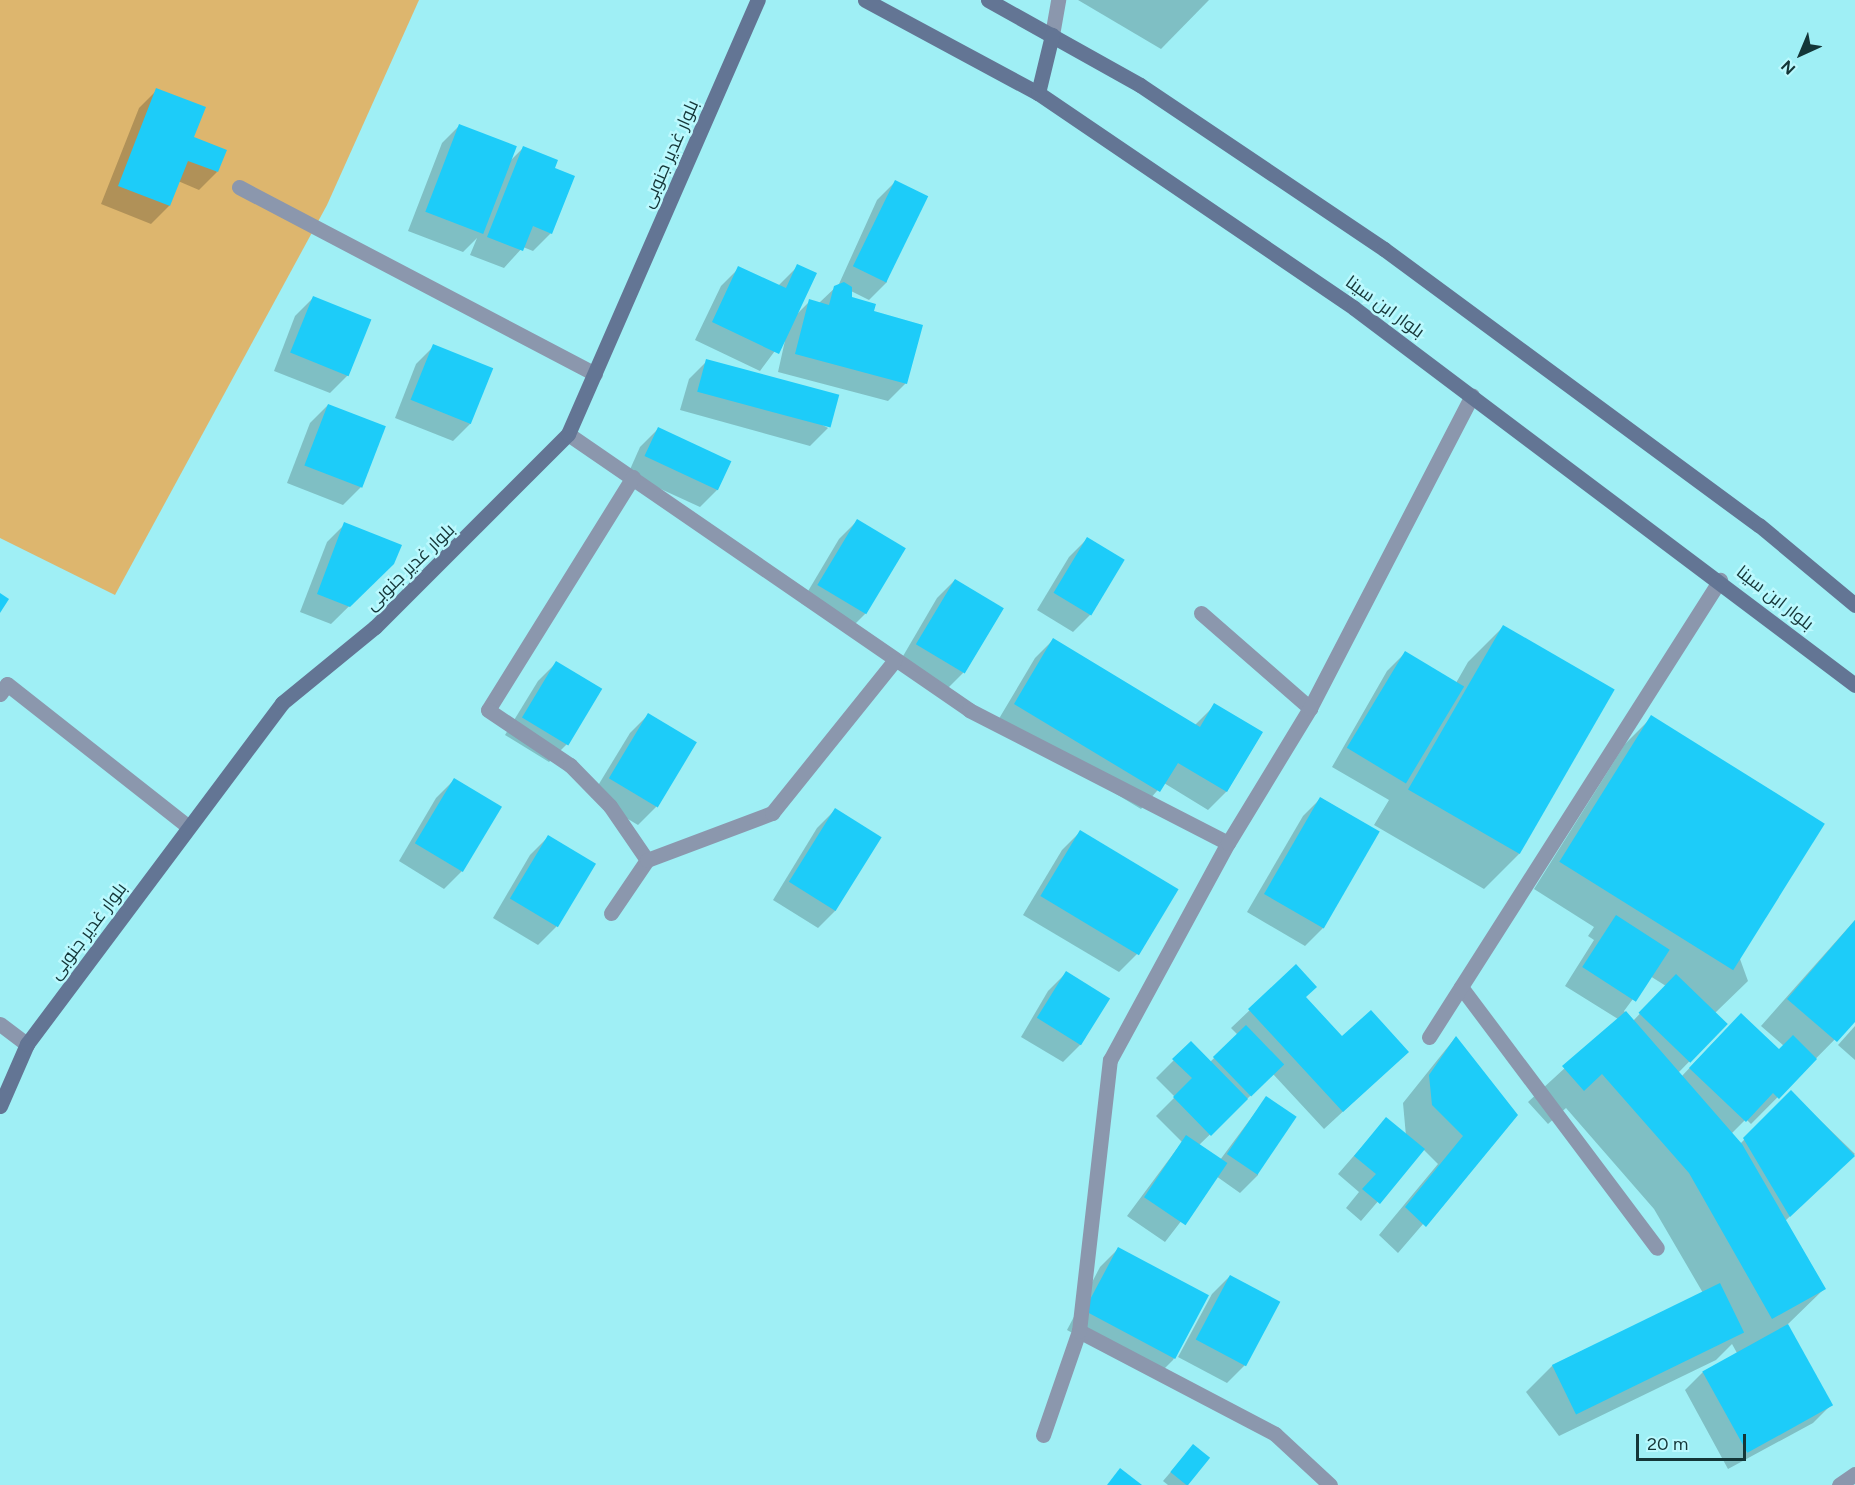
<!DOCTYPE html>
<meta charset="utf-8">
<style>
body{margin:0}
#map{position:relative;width:1855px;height:1485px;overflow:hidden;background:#9feff5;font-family:Figtree,Cairo,sans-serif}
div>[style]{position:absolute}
.green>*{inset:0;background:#ddb66e}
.shadow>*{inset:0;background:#0003}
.building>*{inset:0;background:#1dccf9;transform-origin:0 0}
.service>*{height:15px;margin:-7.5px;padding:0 7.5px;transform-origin:7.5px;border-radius:7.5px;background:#8b97ad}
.minor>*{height:15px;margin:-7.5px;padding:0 7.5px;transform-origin:7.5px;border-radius:7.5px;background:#8b97ad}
.tertiary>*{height:15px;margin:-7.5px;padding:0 7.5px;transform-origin:7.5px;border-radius:7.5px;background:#8b97ad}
.secondary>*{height:15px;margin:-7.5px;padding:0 7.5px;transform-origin:7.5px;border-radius:7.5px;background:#637594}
span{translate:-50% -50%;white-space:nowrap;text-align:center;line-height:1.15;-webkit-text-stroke:5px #bbf9fe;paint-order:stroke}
.street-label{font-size:18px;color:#143638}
.north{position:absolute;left:1771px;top:24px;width:60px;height:60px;-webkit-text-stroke:4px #bbf9fe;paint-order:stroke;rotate:224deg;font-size:16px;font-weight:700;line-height:24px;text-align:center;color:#143638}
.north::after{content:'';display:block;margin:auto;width:21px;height:27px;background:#143638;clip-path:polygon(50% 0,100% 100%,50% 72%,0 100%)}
.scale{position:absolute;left:1636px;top:1434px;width:110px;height:27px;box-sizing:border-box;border:3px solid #143638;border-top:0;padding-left:8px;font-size:18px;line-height:21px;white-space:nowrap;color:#143638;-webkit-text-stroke:4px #bbf9fe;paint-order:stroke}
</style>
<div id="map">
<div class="green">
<div style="clip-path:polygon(0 0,419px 0,327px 205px,115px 595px,0 538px)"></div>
</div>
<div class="shadow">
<div style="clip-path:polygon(1078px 0,1209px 0,1161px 49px)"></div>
<div style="clip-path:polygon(157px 90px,217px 172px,199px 190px,178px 181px,169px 206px,151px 224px,101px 204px,139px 108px)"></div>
<div style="clip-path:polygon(460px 125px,509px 162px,523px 148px,553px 169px,551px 233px,533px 251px,523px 247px,504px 268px,470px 255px,477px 238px,463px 252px,408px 231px,442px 143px)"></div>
<div style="clip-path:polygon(895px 182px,887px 282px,869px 300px,849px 290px,850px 298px,872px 312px,906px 383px,888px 401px,778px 372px,786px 336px,760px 371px,695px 340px,721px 286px,739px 268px,778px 286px,798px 266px,797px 314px,810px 301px,819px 303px,839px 284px,877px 200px)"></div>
<div style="clip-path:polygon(313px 298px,348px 375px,330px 393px,274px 371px,295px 316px)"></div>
<div style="clip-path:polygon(434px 346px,471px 423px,453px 441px,395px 418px,416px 364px)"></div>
<div style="clip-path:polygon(707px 361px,828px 428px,810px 446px,680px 410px,689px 379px)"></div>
<div style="clip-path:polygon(328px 405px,361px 487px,343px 505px,287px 483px,310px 423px)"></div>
<div style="clip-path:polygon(658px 429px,718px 489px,700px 507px,628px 474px,640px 447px)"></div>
<div style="clip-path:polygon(857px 521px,865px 614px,847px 632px,801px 603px,839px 539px)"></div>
<div style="clip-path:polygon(345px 524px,393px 563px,331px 624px,300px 612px,327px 542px)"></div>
<div style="clip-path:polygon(1087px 539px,1091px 614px,1073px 632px,1037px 610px,1069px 557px)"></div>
<div style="clip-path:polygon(955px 580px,963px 673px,945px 691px,899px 663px,937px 598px)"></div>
<div style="clip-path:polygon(1503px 627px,1519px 854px,1484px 889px,1374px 825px,1389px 800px,1332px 767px,1387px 671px,1405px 653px,1456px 683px,1468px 662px)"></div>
<div style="clip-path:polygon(1053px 640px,1195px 725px,1215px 705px,1261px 733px,1226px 792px,1208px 810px,1164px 783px,1141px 809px,997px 722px,1035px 658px)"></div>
<div style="clip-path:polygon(556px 663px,567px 744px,549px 762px,505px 735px,538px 681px)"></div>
<div style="clip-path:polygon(648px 715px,656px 807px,638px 825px,591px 797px,630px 733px)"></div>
<div style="clip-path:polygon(evenodd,1652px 717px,1748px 981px,1715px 1013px,1726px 1024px,1678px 1073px,1681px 1077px,1714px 1042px,1779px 1051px,1784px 1046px,1761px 1026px,1855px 920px,1855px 1019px,1751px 1124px,1746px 1119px,1731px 1134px,1740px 1144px,1791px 1092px,1855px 1154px,1785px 1221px,1824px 1289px,1787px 1325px,1831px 1405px,1813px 1423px,1728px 1469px,1685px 1390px,1703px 1372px,1737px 1353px,1732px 1344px,1716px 1360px,1559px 1436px,1526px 1392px,1553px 1365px,1703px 1293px,1654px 1209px,1566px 1108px,1548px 1124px,1528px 1102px,1618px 1019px,1565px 986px,1594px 940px,1588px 936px,1594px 927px,1534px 889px,1625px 744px,1652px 717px,1650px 976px,1666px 986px,1633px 1021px,1624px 1011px,1650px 976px)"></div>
<div style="clip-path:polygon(454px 780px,462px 871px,444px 889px,399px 861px,436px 798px)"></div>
<div style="clip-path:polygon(1321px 798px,1378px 832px,1323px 928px,1305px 946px,1247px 912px,1303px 816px)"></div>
<div style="clip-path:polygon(835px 810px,836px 910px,818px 928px,773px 900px,817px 828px)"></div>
<div style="clip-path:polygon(1080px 832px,1176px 890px,1137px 954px,1119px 972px,1023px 915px,1062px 850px)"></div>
<div style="clip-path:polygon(548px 837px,594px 865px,556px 927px,538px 945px,493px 918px,530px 855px)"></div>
<div style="clip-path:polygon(1296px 966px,1305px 998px,1342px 1038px,1389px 1069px,1324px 1129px,1273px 1074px,1199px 1145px,1220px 1160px,1266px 1098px,1258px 1175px,1240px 1193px,1216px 1176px,1165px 1242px,1127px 1216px,1182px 1142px,1156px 1116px,1175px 1097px,1156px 1078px,1191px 1043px,1210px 1062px,1238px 1035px,1231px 1028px)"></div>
<div style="clip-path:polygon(1066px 973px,1081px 1044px,1063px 1062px,1021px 1037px,1048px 991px)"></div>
<div style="clip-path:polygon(1855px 1026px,1855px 1060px,1838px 1045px)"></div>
<div style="clip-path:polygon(1455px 1038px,1517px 1115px,1398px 1253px,1379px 1235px,1438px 1164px,1423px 1149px,1361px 1221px,1346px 1208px,1359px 1192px,1338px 1174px,1386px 1119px,1406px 1136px,1403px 1103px)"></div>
<div style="clip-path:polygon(1118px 1249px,1207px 1297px,1173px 1360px,1155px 1378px,1067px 1330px,1100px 1267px)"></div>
<div style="clip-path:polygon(1230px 1276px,1245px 1365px,1227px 1383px,1178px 1357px,1212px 1294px)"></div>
<div style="clip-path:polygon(1193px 1446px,1208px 1458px,1186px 1485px,1168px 1485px,1163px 1481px)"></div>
</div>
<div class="building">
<div style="clip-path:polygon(156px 88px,206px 107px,194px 137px,227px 150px,218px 172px,188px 161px,170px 206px,118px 186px)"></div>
<div style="left:459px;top:124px;width:62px;height:94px;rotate:21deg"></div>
<div style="clip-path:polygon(523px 146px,558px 160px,555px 168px,575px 176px,552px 234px,533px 226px,523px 251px,487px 237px)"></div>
<div style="left:895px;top:180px;width:37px;height:96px;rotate:26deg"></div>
<div style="clip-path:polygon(797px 264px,817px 273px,779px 354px,712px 322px,738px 266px,786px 288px)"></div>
<div style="clip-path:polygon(844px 282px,852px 287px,852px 297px,876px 304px,874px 311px,923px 325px,907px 384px,795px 354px,809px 299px,829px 305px,834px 286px)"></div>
<div style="left:313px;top:296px;width:63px;height:61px;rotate:22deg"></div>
<div style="left:433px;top:344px;width:65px;height:60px;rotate:22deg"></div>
<div style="left:706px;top:359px;width:138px;height:34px;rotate:15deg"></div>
<div style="left:328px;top:404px;width:62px;height:66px;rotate:21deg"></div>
<div style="left:658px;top:427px;width:81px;height:32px;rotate:25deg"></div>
<div style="left:857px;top:519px;width:57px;height:77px;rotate:31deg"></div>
<div style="clip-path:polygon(344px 522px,402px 545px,394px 564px,350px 607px,317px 594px)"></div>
<div style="left:1087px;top:537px;width:44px;height:65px;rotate:31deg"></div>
<div style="left:955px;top:579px;width:57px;height:76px;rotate:31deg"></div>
<div style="clip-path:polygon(0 593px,9px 599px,0 613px)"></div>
<div style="left:1503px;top:625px;width:129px;height:190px;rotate:30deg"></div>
<div style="clip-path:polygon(1053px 638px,1200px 727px,1214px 703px,1263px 732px,1227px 792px,1178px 763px,1160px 792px,1014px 704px)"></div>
<div style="left:1405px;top:651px;width:69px;height:113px;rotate:31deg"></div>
<div style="left:556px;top:661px;width:54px;height:66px;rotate:31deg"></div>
<div style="left:648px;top:713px;width:57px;height:76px;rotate:31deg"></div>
<div style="left:1651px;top:715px;width:205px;height:173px;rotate:32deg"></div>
<div style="left:454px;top:778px;width:56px;height:76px;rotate:31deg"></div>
<div style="left:1320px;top:797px;width:69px;height:112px;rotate:30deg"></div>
<div style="left:835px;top:808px;width:55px;height:87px;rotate:32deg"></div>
<div style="left:1080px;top:830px;width:115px;height:77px;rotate:31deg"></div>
<div style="left:548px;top:835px;width:56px;height:74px;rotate:31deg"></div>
<div style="left:1616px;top:915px;width:64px;height:62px;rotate:33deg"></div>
<div style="clip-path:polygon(1855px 920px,1855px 1022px,1837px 1042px,1787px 999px)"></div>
<div style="clip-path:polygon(1296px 964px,1317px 987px,1306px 997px,1342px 1036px,1371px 1010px,1409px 1052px,1343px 1112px,1248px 1009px)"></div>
<div style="left:1066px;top:971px;width:52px;height:55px;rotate:32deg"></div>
<div style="left:1676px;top:974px;width:72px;height:54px;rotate:44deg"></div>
<div style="clip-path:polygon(1626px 1011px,1742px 1144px,1826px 1289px,1772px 1319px,1689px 1173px,1602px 1074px,1584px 1091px,1562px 1066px)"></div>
<div style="clip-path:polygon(1741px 1013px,1779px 1049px,1793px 1035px,1817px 1059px,1779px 1099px,1773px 1093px,1746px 1122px,1689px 1068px)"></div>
<div style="left:1246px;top:1025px;width:55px;height:46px;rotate:46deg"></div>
<div style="clip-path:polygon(1456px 1036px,1518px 1115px,1426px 1227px,1405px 1207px,1463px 1136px,1432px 1105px,1429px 1075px)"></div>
<div style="clip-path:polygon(1191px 1041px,1248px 1099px,1211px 1136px,1173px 1097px,1192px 1078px,1172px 1059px)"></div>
<div style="clip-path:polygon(1791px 1090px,1855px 1156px,1790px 1217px,1743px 1138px)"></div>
<div style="left:1266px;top:1096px;width:37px;height:70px;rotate:34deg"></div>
<div style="clip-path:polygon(1386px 1117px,1425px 1149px,1380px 1204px,1362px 1189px,1376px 1174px,1354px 1156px)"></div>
<div style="left:1186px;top:1135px;width:50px;height:75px;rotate:34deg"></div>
<div style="left:1118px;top:1247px;width:103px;height:72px;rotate:28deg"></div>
<div style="left:1230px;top:1275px;width:57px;height:73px;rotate:28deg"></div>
<div style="left:1720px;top:1283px;width:55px;height:187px;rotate:64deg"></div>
<div style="left:1788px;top:1324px;width:93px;height:98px;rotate:61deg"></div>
<div style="left:1193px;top:1444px;width:22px;height:36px;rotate:39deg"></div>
<div style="clip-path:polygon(1120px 1468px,1142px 1485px,1107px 1485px)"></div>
</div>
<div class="service">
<div style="left:1461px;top:987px;width:326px;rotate:53.1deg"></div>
</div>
<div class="minor">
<div style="left:239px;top:187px;width:402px;rotate:27.7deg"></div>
<div style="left:568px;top:434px;width:487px;rotate:34.5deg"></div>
<div style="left:969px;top:710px;width:291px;rotate:27.2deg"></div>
<div style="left:633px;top:477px;width:274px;rotate:121.9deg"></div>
<div style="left:488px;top:710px;width:99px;rotate:33.9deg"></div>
<div style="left:570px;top:765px;width:57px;rotate:45.7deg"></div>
<div style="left:610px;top:806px;width:65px;rotate:55.6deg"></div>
<div style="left:1201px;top:613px;width:145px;rotate:41.1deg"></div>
<div style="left:0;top:694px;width:12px;rotate:-55deg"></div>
<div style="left:7px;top:684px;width:231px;rotate:38.2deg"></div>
<div style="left:611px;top:913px;width:64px;rotate:-55.8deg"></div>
<div style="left:647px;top:860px;width:134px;rotate:-20.6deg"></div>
<div style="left:772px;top:813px;width:195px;rotate:-51.2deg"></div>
<div style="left:0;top:1024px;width:34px;rotate:37deg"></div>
<div style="left:1429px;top:1037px;width:542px;rotate:-57.51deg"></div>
<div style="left:1079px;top:1331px;width:221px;rotate:27.7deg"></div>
<div style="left:1275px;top:1434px;width:75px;rotate:42.8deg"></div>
<div style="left:1043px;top:1435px;width:110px;rotate:-70.9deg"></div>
<div style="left:1079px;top:1331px;width:273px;rotate:-83.5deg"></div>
<div style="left:1110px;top:1060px;width:247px;rotate:-61.5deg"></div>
<div style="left:1228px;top:843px;width:158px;rotate:-58.7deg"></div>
<div style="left:1310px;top:708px;width:352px;rotate:-62.6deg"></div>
<div style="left:1839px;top:1485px;width:19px;rotate:-35deg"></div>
</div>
<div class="tertiary">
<div style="left:1052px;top:35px;width:36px;rotate:-80deg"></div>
</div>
<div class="secondary">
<div style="left:865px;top:0;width:196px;rotate:28.3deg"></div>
<div style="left:1038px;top:93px;width:382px;rotate:34.2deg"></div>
<div style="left:1354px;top:308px;width:627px;rotate:36.96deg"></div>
<div style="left:988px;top:0;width:174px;rotate:29.2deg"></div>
<div style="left:1140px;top:85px;width:294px;rotate:33.9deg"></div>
<div style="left:1384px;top:249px;width:466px;rotate:36.4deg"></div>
<div style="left:1759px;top:525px;width:125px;rotate:39.8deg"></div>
<div style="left:1038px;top:93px;width:60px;rotate:-76.4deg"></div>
<div style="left:0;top:1106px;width:68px;rotate:-66.5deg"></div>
<div style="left:27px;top:1044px;width:426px;rotate:-53.2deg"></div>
<div style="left:282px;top:703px;width:120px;rotate:-39.3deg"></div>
<div style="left:375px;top:627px;width:273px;rotate:-45deg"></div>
<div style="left:568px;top:434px;width:474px;rotate:-66.4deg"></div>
</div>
<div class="street-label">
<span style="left:670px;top:154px;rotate:-66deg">بلوار غدیر جنوبی</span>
<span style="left:1385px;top:307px;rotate:36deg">بلوار ابن سینا</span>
<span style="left:410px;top:567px;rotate:-44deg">بلوار غدیر جنوبی</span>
<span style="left:1775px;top:598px;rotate:38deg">بلوار ابن سینا</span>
<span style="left:88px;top:931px;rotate:-53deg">بلوار غدیر جنوبی</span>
</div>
<div class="north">N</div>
<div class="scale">20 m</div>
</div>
